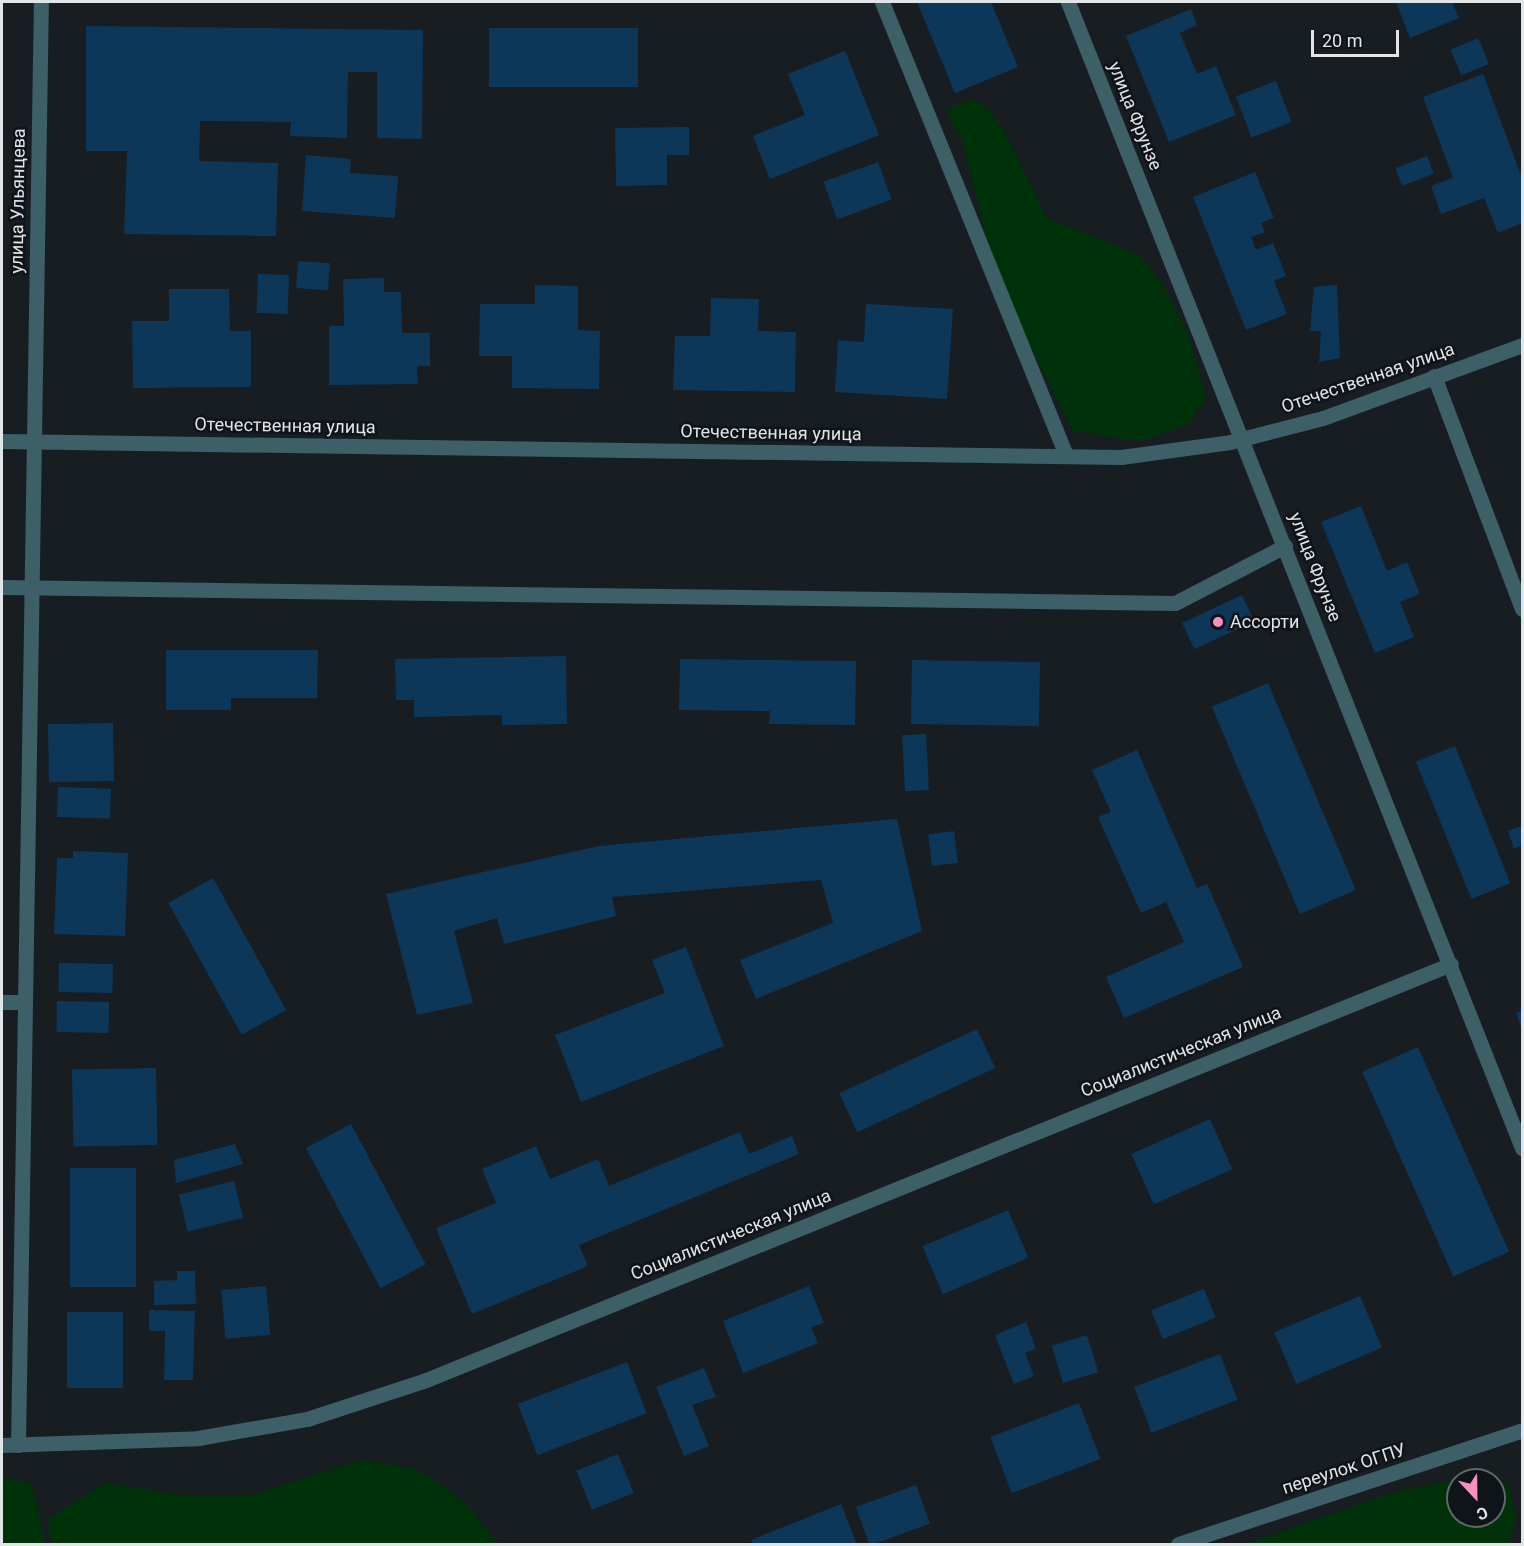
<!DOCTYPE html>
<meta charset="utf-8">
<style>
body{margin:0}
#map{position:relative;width:1524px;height:1546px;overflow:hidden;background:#181d22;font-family:Roboto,sans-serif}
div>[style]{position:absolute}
.green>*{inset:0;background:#003209}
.building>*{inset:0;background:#0c3759;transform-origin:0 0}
.minor>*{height:15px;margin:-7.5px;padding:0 7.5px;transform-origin:7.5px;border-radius:7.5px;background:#3c5f68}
.dots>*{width:16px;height:16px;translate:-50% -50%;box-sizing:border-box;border:3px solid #0f1419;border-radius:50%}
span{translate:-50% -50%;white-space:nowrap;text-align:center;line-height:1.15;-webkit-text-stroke:5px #0f1419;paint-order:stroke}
.street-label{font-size:18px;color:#e1e5e8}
.poi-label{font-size:18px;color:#e1e5e8}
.left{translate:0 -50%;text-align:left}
.frame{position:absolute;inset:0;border:3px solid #e1e5e8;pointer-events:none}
.north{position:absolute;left:1446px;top:1468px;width:60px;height:60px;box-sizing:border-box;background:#0f1419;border:2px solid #63686c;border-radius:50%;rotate:158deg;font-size:16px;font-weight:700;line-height:24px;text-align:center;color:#e1e5e8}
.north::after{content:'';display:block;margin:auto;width:21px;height:27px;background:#fb8fc4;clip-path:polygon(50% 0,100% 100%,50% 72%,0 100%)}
.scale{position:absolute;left:1311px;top:30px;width:88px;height:27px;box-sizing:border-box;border:3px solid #e1e5e8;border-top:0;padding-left:8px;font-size:18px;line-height:21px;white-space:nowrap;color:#e1e5e8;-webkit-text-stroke:4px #0f1419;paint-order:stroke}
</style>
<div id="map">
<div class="green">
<div style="clip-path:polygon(972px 99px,988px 108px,1006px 134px,1047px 218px,1140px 255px,1165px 289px,1189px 337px,1206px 400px,1186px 426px,1140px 441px,1073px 431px,997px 279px,962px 140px,946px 110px)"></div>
<div style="clip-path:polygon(362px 1460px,419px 1470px,465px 1502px,498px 1544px,51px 1544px,48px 1519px,105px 1483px,181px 1495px,249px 1496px)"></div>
<div style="clip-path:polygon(1490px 1470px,1509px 1487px,1516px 1518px,1509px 1544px,1246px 1544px,1399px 1491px,1458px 1480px,1458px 1516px,1494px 1516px,1494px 1480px,1459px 1480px)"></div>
<div style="clip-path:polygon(2px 1477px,32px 1484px,45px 1544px,2px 1544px)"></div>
</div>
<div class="building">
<div style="clip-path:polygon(917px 2px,991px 2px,1018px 67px,955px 93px)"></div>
<div style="clip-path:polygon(1396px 2px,1452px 2px,1459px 18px,1410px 38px)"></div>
<div style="clip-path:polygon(1191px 9px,1197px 25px,1180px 33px,1197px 74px,1216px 66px,1236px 115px,1169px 142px,1126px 36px)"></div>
<div style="clip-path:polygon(86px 26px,423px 30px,422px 139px,377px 138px,377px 72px,348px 72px,347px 138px,290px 136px,291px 122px,200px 121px,199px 161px,278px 163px,276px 236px,124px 234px,127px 151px,86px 151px)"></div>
<div style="left:638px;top:28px;width:59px;height:149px;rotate:90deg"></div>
<div style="left:1478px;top:38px;width:28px;height:30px;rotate:67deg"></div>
<div style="clip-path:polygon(845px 51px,879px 135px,770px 179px,753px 136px,805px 115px,788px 74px)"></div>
<div style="clip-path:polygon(1483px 74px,1522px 178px,1522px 223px,1498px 233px,1484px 198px,1441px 214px,1431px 186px,1453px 178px,1423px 97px)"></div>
<div style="left:1276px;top:81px;width:44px;height:43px;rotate:69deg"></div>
<div style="clip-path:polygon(689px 127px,689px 155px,667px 155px,667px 185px,616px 186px,615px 128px)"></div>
<div style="clip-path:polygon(306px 155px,351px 159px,350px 173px,398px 176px,395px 218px,302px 211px)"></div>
<div style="left:1427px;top:156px;width:19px;height:34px;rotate:69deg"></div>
<div style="left:878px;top:162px;width:40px;height:58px;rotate:70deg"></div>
<div style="clip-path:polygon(1255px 172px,1274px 218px,1261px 223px,1265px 232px,1251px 237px,1256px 250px,1273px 243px,1286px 276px,1274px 281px,1287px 314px,1246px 330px,1193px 197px)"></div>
<div style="left:298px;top:261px;width:32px;height:27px;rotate:4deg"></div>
<div style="left:258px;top:274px;width:31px;height:39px;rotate:2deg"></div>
<div style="clip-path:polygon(384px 278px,384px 292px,401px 292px,402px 333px,430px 333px,430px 366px,417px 366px,418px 384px,329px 385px,329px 326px,344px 326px,343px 279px)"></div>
<div style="clip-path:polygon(535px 285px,578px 286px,578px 330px,600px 331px,599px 389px,512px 388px,512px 356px,479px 356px,480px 304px,535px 304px)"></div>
<div style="clip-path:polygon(1337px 285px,1340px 358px,1319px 362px,1321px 331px,1310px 331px,1314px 287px)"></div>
<div style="clip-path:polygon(169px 289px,229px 289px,230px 331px,251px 331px,251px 387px,133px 388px,132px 321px,169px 321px)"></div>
<div style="clip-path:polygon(711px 298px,759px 299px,758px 331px,796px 332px,795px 392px,673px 390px,675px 336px,710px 336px)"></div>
<div style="clip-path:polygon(866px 304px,953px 309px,947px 399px,835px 392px,838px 340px,864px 342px)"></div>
<div style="clip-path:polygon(1361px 506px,1387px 571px,1407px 562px,1420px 594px,1400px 602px,1414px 637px,1375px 653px,1321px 522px)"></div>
<div style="left:1242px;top:595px;width:29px;height:66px;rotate:65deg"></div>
<div style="clip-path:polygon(166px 650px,318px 650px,317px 698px,231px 698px,231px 710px,166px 710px)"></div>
<div style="clip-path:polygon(566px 656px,567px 724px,502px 725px,502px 715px,414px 717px,414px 700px,396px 700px,395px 659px)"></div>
<div style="clip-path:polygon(680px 659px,856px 661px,855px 725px,769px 724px,770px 711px,679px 710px)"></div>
<div style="left:912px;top:660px;width:128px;height:64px;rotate:1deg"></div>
<div style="left:1268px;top:683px;width:225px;height:61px;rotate:67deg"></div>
<div style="left:113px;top:723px;width:58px;height:65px;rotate:89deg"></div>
<div style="left:926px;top:734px;width:56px;height:24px;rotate:87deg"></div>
<div style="left:1455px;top:746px;width:148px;height:42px;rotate:68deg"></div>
<div style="clip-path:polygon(1137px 750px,1197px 888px,1207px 884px,1243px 967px,1124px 1018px,1106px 977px,1184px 942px,1166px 902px,1141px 913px,1098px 817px,1111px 812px,1092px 770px)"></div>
<div style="left:58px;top:787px;width:53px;height:30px;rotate:2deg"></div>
<div style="clip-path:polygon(897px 819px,922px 931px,756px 999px,740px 960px,833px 923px,821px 880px,612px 897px,616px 916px,504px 944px,497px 918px,454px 931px,473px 1003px,417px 1015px,386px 894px,599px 846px)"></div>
<div style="clip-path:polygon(1522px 826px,1522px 845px,1514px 849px,1508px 831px)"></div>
<div style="left:954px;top:831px;width:32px;height:26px;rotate:83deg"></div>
<div style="clip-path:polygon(73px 851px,128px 853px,125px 936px,54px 934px,57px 858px,73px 858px)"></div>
<div style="left:213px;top:878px;width:151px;height:51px;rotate:61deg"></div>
<div style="clip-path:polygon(686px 947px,724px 1046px,581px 1102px,555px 1035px,665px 993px,652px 960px)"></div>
<div style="left:59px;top:963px;width:54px;height:29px;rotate:1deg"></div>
<div style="left:57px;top:1001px;width:52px;height:31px;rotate:1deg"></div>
<div style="clip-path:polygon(1522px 1010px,1522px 1030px,1516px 1013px)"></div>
<div style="left:977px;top:1029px;width:43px;height:152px;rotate:65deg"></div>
<div style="left:1418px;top:1047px;width:224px;height:61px;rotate:66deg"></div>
<div style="left:156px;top:1068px;width:77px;height:84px;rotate:89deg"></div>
<div style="left:1210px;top:1119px;width:55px;height:86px;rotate:66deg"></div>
<div style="left:351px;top:1124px;width:159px;height:51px;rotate:62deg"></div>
<div style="clip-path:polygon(740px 1132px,749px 1154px,792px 1136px,799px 1154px,579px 1245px,588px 1266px,472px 1314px,436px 1228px,496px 1203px,482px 1169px,536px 1146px,550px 1179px,598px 1159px,609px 1186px)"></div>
<div style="clip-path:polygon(235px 1144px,243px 1164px,176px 1183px,174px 1160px)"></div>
<div style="left:136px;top:1168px;width:119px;height:66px;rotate:90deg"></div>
<div style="left:234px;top:1181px;width:38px;height:57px;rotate:76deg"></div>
<div style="left:1008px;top:1210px;width:52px;height:93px;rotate:67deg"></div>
<div style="clip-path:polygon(177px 1271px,195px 1271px,196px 1304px,154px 1305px,154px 1281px,177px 1280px)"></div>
<div style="left:266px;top:1286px;width:49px;height:45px;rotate:85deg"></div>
<div style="clip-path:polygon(809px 1286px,824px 1323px,811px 1327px,818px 1343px,743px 1373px,723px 1321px)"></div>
<div style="left:1204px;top:1289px;width:31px;height:57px;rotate:68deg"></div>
<div style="left:1360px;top:1296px;width:56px;height:93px;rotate:67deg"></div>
<div style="clip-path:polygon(149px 1310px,195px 1311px,193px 1380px,164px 1380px,165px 1331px,149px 1331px)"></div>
<div style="left:67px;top:1312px;width:56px;height:76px"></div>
<div style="clip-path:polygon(1026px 1322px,1036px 1349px,1025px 1353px,1034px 1376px,1014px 1384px,995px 1335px)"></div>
<div style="left:1087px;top:1335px;width:39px;height:37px;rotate:73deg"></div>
<div style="left:1220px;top:1354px;width:49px;height:92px;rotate:69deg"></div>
<div style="left:627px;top:1362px;width:55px;height:117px;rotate:69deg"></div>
<div style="clip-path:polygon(704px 1368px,716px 1397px,692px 1405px,709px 1446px,684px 1456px,656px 1387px)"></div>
<div style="left:1079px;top:1403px;width:60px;height:95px;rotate:69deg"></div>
<div style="left:618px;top:1454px;width:42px;height:45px;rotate:68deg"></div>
<div style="left:916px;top:1485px;width:41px;height:64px;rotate:70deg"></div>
<div style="clip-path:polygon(841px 1504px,857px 1544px,753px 1544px,751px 1540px)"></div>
</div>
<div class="minor">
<div style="left:882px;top:2px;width:490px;rotate:67.9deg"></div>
<div style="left:1068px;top:2px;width:1233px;rotate:68.39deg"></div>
<div style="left:1434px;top:376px;width:249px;rotate:69.3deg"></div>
<div style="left:2px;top:441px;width:1119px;rotate:0.82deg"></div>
<div style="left:1121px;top:457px;width:110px;rotate:-7.8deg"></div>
<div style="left:1230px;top:442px;width:96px;rotate:-14.5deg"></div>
<div style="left:1323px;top:418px;width:212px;rotate:-20.1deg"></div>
<div style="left:2px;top:587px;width:1173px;rotate:0.78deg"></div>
<div style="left:1175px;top:603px;width:124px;rotate:-27.4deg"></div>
<div style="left:2px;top:1002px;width:23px"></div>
<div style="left:2px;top:1445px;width:196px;rotate:-2deg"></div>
<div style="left:198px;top:1438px;width:111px;rotate:-9.9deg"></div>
<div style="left:307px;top:1419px;width:125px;rotate:-18.1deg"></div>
<div style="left:426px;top:1380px;width:1106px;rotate:-22.09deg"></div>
<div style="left:18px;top:1445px;width:1443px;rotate:-89.09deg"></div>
<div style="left:1178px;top:1544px;width:362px;rotate:-18.3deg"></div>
</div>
<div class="dots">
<div style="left:1218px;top:622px;background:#fb8fc4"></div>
</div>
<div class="street-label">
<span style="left:1135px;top:116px;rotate:68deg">улица Фрунзе</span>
<span style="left:18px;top:201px;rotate:-89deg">улица Ульянцева</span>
<span style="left:1368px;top:378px;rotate:-19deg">Отечественная улица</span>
<span style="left:285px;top:426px;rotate:1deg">Отечественная улица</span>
<span style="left:771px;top:433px;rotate:1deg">Отечественная улица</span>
<span style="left:1315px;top:567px;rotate:69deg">улица Фрунзе</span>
<span style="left:1181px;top:1052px;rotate:-22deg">Социалистическая улица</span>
<span style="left:731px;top:1235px;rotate:-22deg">Социалистическая улица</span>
<span style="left:1344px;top:1469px;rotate:-18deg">переулок ОГПУ</span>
</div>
<div class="poi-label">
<span class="left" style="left:1230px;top:622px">Ассорти</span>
</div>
<div class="frame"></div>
<div class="north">С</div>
<div class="scale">20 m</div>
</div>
